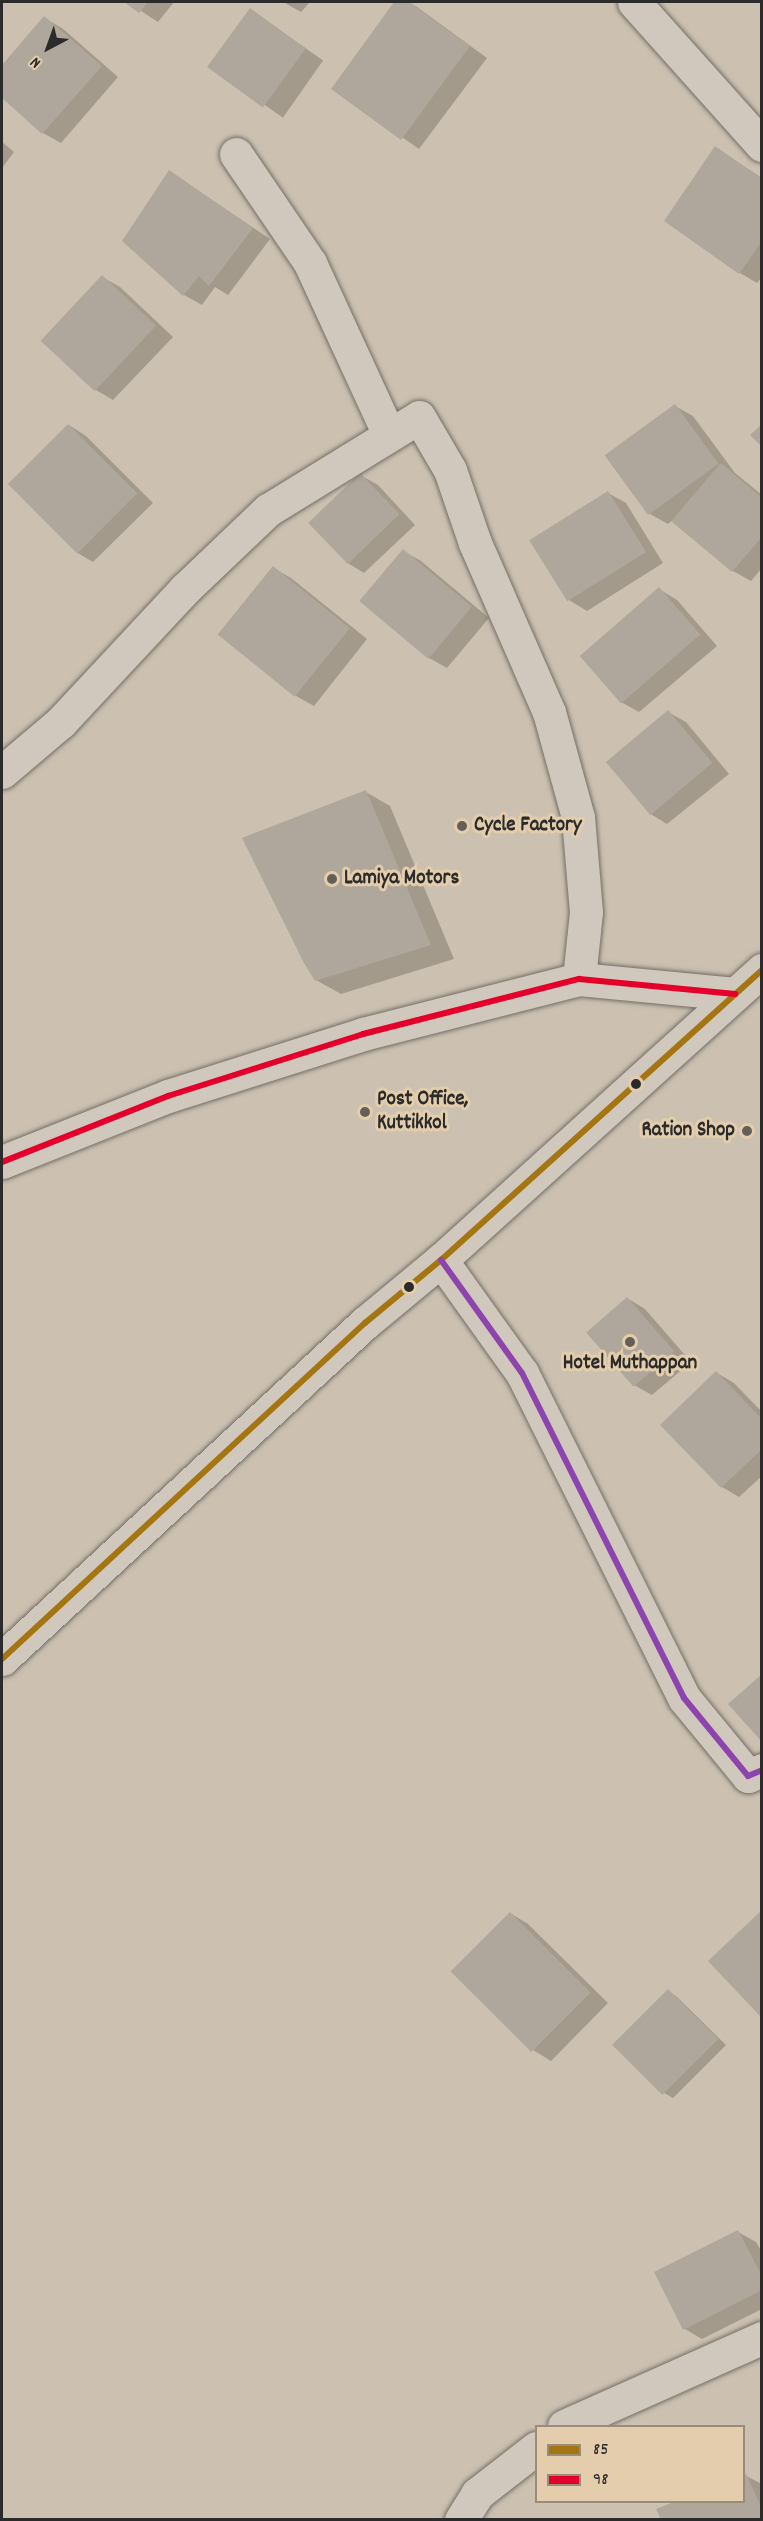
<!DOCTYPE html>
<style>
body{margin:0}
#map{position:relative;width:763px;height:2521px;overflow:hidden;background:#ccc1b0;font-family:Dekko,sans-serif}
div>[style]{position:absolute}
.shadow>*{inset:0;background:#0003;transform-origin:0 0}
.building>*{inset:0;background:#afa79b;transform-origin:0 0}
.roads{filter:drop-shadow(0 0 2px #736e67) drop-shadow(0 0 2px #736e67)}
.minor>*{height:33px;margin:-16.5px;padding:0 16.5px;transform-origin:16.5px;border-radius:16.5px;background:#d0c8bc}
.trunk>*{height:33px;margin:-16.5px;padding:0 16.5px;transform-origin:16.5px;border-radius:16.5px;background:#d0c8bc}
.bus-1>*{height:6px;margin:-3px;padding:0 3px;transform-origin:3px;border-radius:3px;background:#a57511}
.bus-2>*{height:6px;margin:-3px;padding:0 3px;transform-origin:3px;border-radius:3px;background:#e4002b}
.bus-3>*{height:6px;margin:-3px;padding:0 3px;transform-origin:3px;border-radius:3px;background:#8e44ad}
.dots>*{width:16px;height:16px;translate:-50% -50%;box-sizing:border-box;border:3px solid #e3cdac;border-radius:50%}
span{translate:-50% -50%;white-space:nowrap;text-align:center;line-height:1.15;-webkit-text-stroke:6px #e3cdac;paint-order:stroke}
.poi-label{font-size:21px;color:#2b2b2b;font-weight:700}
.left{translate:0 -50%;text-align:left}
.right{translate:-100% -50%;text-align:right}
.frame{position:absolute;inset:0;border:3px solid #2b2b2b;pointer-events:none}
.legend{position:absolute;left:535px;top:2425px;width:210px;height:78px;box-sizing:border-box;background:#e3cdac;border:2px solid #998c78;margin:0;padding:8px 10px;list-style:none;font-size:18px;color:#2b2b2b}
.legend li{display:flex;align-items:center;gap:12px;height:30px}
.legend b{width:30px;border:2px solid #998c78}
.north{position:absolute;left:18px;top:18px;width:60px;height:60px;-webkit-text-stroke:4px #e3cdac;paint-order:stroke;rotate:221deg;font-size:16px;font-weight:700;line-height:24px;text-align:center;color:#2b2b2b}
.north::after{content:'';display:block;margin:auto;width:21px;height:27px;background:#2b2b2b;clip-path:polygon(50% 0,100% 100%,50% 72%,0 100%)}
</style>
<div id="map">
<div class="shadow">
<div style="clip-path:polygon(127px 2px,174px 2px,158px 22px)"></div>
<div style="clip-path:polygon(283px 2px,310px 2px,301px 12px)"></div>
<div style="clip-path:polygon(396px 2px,408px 2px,417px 7px,487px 58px,419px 149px,333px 89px)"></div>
<div style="left:251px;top:10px;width:88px;height:70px;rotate:35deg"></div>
<div style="clip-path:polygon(44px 18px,62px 28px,118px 77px,61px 143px,43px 133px,2px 96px,2px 67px)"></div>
<div style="clip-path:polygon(2px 142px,14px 152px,2px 168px)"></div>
<div style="clip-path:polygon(716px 148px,762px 178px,762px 277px,757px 283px,740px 273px)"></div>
<div style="clip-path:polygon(170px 172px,270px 239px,228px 295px,215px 287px,202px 305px,184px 295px,124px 240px)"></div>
<div style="clip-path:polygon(102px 277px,120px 287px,173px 337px,113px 400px,96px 390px)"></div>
<div style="clip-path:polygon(675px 406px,693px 416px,735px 473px,762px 495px,762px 568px,751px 581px,733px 571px,673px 520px,668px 524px,650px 514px)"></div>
<div style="clip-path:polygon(69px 425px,86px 436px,153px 503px,93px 562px,76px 552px)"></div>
<div style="clip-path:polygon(360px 475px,378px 485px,415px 525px,364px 573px,346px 562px)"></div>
<div style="clip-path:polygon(608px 493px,626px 503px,663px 563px,587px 611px,569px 600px)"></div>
<div style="clip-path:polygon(403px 551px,421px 561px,489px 618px,447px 668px,429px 658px,361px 600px)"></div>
<div style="clip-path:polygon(273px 568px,291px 578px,367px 639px,314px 706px,296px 696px,220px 635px)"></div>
<div style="clip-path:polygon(659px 589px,677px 600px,717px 646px,639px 712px,621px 702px)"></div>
<div style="clip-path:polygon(668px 712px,686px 722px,729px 774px,667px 824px,649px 813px)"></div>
<div style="clip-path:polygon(366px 792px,390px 806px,454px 959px,341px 994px,316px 980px)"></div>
<div style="clip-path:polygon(627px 1298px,645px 1309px,691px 1362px,652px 1395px,634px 1385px)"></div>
<div style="clip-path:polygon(717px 1373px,734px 1383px,762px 1412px,762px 1476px,739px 1497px,722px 1487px)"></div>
<div style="clip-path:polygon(510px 1913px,528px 1924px,608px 2003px,551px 2061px,533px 2050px)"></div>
<div style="clip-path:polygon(668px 1991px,677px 1997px,726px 2045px,673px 2098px,664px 2093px)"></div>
<div style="clip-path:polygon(738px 2232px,756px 2242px,762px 2252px,762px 2309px,702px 2339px,685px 2329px)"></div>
<div style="clip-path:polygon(746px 2476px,762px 2484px,762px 2520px,658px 2510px,678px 2502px,744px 2502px,744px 2477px)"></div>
</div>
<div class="building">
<div style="clip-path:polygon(124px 2px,148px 2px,139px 13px)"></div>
<div style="clip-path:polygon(394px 2px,409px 2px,470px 46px,401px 140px,331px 89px)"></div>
<div style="left:250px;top:8px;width:69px;height:73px;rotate:36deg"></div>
<div style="clip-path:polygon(44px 16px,102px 66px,42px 134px,2px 98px,2px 65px)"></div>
<div style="clip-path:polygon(715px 146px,762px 179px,762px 241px,739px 274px,664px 221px)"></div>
<div style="clip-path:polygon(169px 170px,253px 228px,209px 286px,199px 276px,183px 296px,122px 241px)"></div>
<div style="left:102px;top:275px;width:74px;height:90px;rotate:43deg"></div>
<div style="left:675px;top:404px;width:74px;height:87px;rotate:54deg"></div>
<div style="left:68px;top:424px;width:98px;height:85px;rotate:45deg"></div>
<div style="clip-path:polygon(762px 424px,762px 447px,750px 435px)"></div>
<div style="clip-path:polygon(721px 463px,762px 498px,762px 537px,732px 572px,671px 521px)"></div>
<div style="left:360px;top:473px;width:57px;height:72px;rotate:46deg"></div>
<div style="left:608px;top:491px;width:72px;height:93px;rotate:58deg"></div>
<div style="left:403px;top:549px;width:90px;height:68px;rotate:40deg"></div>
<div style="left:273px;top:566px;width:99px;height:88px;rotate:39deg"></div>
<div style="left:659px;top:587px;width:63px;height:105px;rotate:49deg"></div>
<div style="left:668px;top:710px;width:69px;height:81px;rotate:50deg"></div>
<div style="clip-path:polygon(366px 790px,431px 945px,315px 981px,304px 963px,242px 838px)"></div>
<div style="left:627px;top:1297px;width:72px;height:54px;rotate:49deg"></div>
<div style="clip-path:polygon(716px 1371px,762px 1419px,762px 1449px,721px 1488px,660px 1425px)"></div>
<div style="clip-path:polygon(762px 1674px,762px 1742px,728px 1704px)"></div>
<div style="clip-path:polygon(762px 1910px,762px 2014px,760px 2016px,708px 1961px)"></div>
<div style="left:510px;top:1912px;width:114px;height:84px;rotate:45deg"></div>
<div style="left:668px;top:1989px;width:71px;height:79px;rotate:45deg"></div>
<div style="clip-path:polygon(738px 2230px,762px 2276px,762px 2290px,683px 2330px,654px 2272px)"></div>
<div style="clip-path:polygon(746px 2474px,762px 2509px,762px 2520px,661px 2520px,656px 2509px,674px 2502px,744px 2502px,744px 2475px)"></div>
</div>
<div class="roads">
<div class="minor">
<div style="left:634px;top:2px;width:192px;rotate:48.2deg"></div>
<div style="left:236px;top:154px;width:132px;rotate:55.8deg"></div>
<div style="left:310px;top:263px;width:189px;rotate:65.3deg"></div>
<div style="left:2px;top:772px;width:77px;rotate:-40.3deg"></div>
<div style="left:61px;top:722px;width:182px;rotate:-47deg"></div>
<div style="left:185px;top:589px;width:115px;rotate:-43.6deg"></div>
<div style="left:268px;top:510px;width:177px;rotate:-31.6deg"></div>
<div style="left:419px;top:417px;width:61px;rotate:59.7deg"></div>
<div style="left:450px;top:470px;width:77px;rotate:71.1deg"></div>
<div style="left:475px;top:543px;width:184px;rotate:66.4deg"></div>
<div style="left:549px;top:712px;width:109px;rotate:74.6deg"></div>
<div style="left:578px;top:817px;width:95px;rotate:85.2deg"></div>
<div style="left:586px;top:912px;width:67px;rotate:96deg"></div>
<div style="left:2px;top:1162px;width:179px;rotate:-21.7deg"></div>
<div style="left:168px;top:1096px;width:205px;rotate:-17.6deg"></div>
<div style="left:363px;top:1034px;width:223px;rotate:-14.3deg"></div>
<div style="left:579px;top:979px;width:157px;rotate:5.5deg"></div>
<div style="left:441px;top:1260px;width:139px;rotate:54.4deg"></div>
<div style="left:522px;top:1373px;width:363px;rotate:63.5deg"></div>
<div style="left:684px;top:1698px;width:101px;rotate:50.6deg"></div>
<div style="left:748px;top:1776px;width:15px;rotate:-23deg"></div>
<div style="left:564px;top:2426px;width:217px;rotate:-24deg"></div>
<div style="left:461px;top:2520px;width:31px;rotate:-58deg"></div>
<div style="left:477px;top:2494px;width:75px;rotate:-37.9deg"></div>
</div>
<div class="trunk">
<div style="left:2px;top:1659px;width:495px;rotate:-42.8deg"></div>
<div style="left:365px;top:1323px;width:99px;rotate:-39.7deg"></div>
<div style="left:441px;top:1260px;width:433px;rotate:-42.1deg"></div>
</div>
</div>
<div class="bus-1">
<div style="left:2px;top:1659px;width:495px;rotate:-42.8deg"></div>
<div style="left:365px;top:1323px;width:99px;rotate:-39.7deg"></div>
<div style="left:441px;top:1260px;width:433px;rotate:-42.1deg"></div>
</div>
<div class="bus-2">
<div style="left:2px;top:1162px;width:179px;rotate:-21.7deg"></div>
<div style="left:168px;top:1096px;width:205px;rotate:-17.6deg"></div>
<div style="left:363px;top:1034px;width:223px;rotate:-14.3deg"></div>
<div style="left:579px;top:979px;width:157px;rotate:5.5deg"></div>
</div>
<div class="bus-3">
<div style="left:441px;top:1260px;width:139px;rotate:54.4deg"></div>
<div style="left:522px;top:1373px;width:363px;rotate:63.5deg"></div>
<div style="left:684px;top:1698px;width:101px;rotate:50.6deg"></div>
<div style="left:748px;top:1776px;width:15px;rotate:-23deg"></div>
</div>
<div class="dots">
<div style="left:462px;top:826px;background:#63605a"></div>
<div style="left:332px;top:879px;background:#63605a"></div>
<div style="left:636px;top:1084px;background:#2b2b2b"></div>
<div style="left:365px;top:1112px;background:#63605a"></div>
<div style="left:747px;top:1131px;background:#63605a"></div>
<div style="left:409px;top:1287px;background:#2b2b2b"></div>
<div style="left:630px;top:1342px;background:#63605a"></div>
</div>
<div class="poi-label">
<span class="left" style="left:474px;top:826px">Cycle Factory</span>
<span class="left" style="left:344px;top:879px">Lamiya Motors</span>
<span class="left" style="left:377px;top:1112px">Post Office,<br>Kuttikkol</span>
<span class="right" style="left:735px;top:1131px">Ration Shop</span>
<span style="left:630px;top:1364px">Hotel Muthappan</span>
</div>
<div class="frame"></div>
<ul class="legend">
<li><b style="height:8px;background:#a57511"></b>85</li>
<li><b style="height:8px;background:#e4002b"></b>98</li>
</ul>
<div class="north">N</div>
</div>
